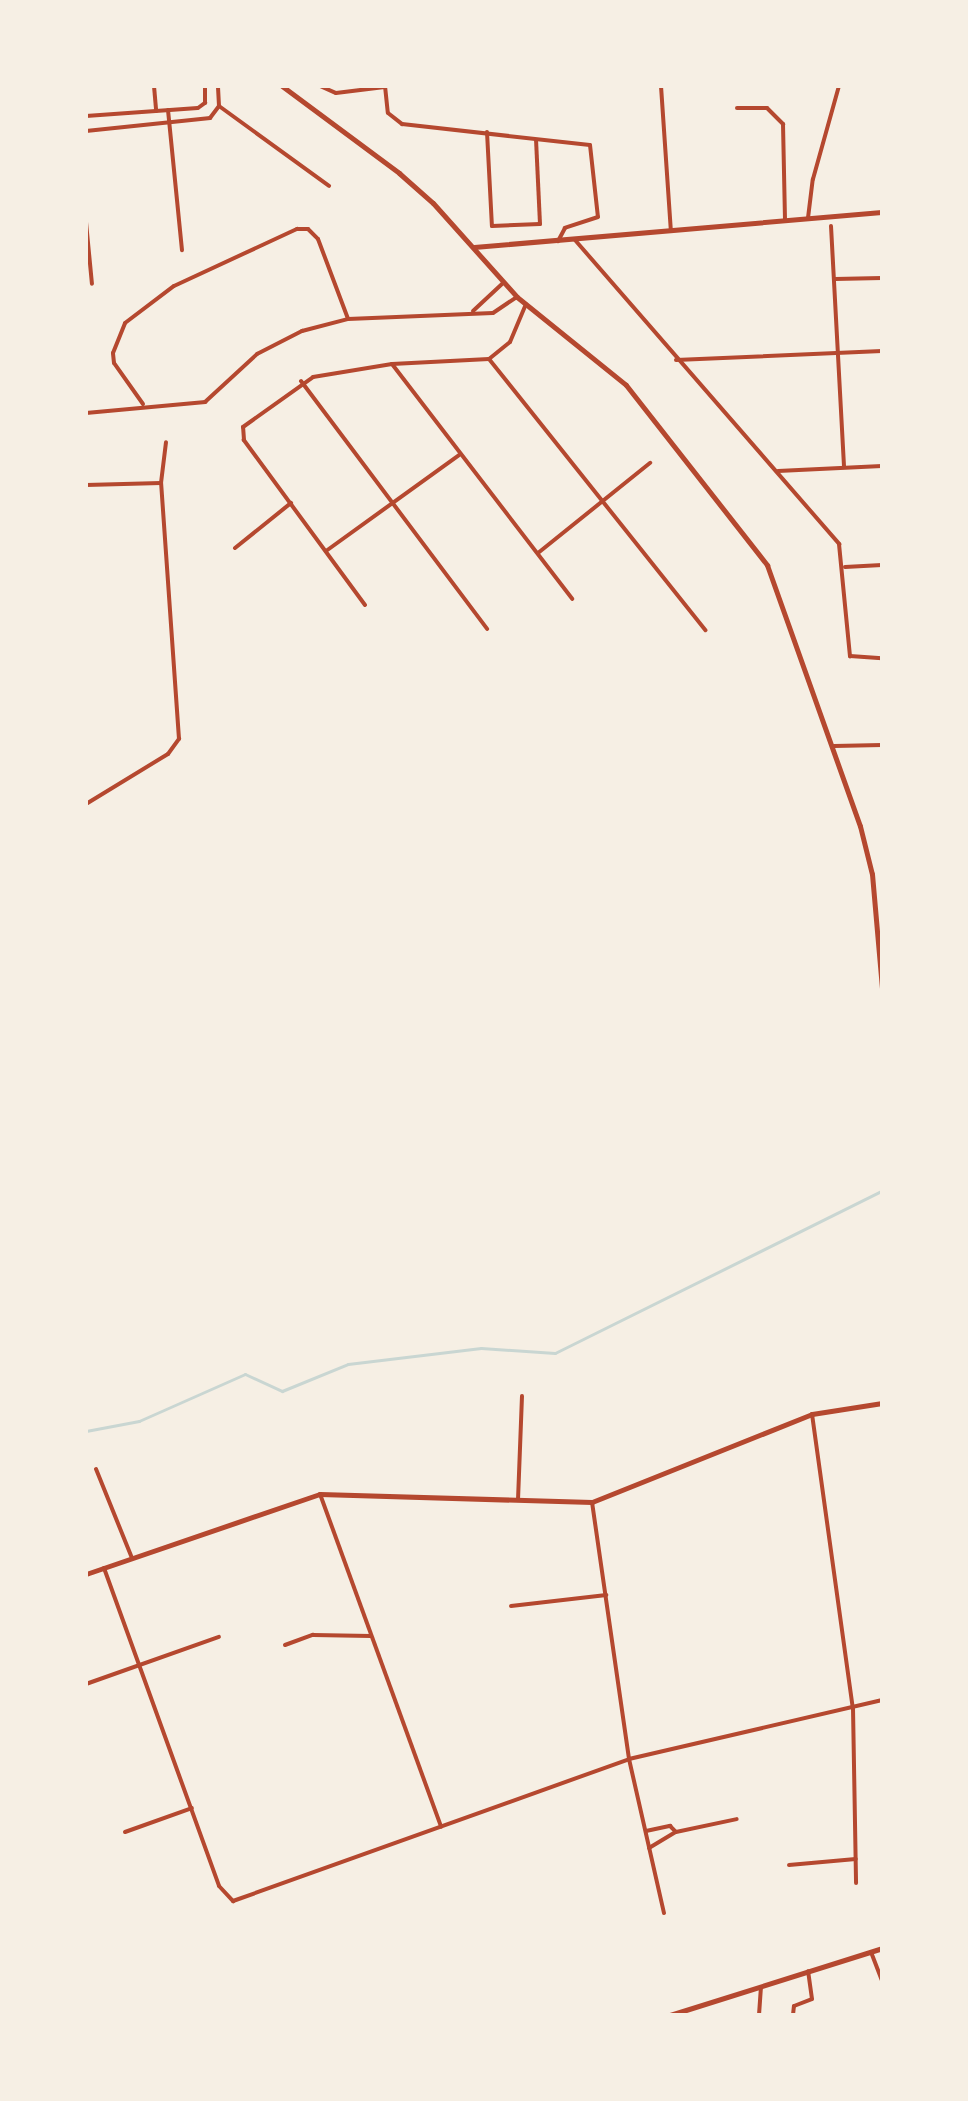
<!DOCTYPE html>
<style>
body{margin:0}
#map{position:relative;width:968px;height:2101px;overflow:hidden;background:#f6efe4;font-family:Inter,sans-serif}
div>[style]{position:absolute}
.stream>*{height:3px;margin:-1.5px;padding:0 1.5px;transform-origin:1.5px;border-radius:1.5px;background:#c9d6d2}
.minor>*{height:4px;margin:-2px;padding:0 2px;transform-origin:2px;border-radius:2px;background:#b5482f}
.tertiary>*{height:5px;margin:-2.5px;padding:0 2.5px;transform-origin:2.5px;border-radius:2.5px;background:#b5482f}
span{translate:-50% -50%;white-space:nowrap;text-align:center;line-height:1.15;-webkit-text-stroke:8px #f6efe4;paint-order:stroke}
.frame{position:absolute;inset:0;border:88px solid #f6efe4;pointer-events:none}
</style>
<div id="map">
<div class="stream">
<div style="left:86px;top:1431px;width:54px;rotate:-10.7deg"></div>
<div style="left:139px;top:1421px;width:116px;rotate:-23.9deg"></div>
<div style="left:245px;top:1374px;width:41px;rotate:24.7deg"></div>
<div style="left:282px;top:1391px;width:71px;rotate:-22.2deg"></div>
<div style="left:348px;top:1364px;width:134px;rotate:-6.9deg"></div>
<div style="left:481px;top:1348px;width:74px;rotate:3.9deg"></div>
<div style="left:555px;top:1353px;width:365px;rotate:-26.4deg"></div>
</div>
<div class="minor">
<div style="left:154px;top:86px;width:25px;rotate:85deg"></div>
<div style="left:320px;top:86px;width:17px;rotate:24deg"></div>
<div style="left:336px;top:93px;width:49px;rotate:-7deg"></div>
<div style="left:385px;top:86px;width:27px;rotate:84deg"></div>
<div style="left:388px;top:113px;width:18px;rotate:38deg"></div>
<div style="left:402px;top:124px;width:189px;rotate:6.4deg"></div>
<div style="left:590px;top:145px;width:72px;rotate:83.7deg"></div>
<div style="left:598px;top:217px;width:35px;rotate:162deg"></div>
<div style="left:565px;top:228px;width:15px;rotate:118deg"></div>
<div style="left:661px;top:86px;width:145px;rotate:86.1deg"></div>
<div style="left:219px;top:106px;width:136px;rotate:36deg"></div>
<div style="left:737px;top:108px;width:30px"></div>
<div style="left:767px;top:108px;width:23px;rotate:45deg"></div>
<div style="left:783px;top:124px;width:95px;rotate:88.8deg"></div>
<div style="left:168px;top:110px;width:141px;rotate:84.3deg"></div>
<div style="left:86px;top:116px;width:112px;rotate:-4.1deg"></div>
<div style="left:198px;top:108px;width:9px;rotate:-36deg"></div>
<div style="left:205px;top:103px;width:17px;rotate:-90deg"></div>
<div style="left:86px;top:131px;width:125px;rotate:-6deg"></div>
<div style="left:210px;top:118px;width:15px;rotate:-53deg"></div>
<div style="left:219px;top:106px;width:20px;rotate:-93deg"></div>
<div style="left:487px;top:132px;width:94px;rotate:87deg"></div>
<div style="left:492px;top:226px;width:48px;rotate:-2.4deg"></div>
<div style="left:540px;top:224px;width:84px;rotate:-92.7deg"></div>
<div style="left:808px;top:218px;width:39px;rotate:-83deg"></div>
<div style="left:813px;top:179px;width:97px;rotate:-74.4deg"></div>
<div style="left:86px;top:222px;width:62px;rotate:84.5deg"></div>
<div style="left:831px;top:226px;width:241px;rotate:86.9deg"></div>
<div style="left:575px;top:240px;width:403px;rotate:49deg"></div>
<div style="left:839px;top:544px;width:113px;rotate:84.4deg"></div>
<div style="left:850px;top:656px;width:32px;rotate:4deg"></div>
<div style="left:835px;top:279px;width:47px;rotate:-1.2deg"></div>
<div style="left:473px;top:311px;width:40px;rotate:-43deg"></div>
<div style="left:489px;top:359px;width:347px;rotate:51.4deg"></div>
<div style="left:676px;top:360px;width:206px;rotate:-2.5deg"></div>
<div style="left:392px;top:364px;width:296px;rotate:52.5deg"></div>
<div style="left:301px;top:381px;width:310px;rotate:53.1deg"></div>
<div style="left:143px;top:404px;width:50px;rotate:-125.3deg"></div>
<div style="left:114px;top:363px;width:10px;rotate:-96deg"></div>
<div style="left:113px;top:353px;width:32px;rotate:-68deg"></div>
<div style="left:125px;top:323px;width:61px;rotate:-37.1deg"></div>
<div style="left:174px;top:286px;width:136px;rotate:-24.9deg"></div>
<div style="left:297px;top:229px;width:11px"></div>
<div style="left:308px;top:229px;width:14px;rotate:45deg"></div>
<div style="left:318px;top:239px;width:85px;rotate:69.4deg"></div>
<div style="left:86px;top:413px;width:120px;rotate:-5.3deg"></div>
<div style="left:205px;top:402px;width:71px;rotate:-42.7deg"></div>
<div style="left:257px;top:354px;width:51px;rotate:-27.1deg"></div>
<div style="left:302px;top:331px;width:48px;rotate:-14.6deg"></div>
<div style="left:348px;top:319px;width:145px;rotate:-2.4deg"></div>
<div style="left:493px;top:313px;width:29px;rotate:-34deg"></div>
<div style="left:778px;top:471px;width:104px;rotate:-2.8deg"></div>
<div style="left:86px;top:485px;width:75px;rotate:-1.5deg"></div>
<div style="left:235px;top:548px;width:72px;rotate:-38.8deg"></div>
<div style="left:326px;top:551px;width:164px;rotate:-35.8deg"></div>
<div style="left:538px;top:553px;width:144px;rotate:-38.8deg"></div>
<div style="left:845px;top:567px;width:37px;rotate:-3deg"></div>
<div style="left:365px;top:605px;width:205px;rotate:-126.3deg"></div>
<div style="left:244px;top:440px;width:13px;rotate:-94deg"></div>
<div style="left:243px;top:427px;width:86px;rotate:-35.5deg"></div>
<div style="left:313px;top:377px;width:80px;rotate:-9.3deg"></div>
<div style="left:392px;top:364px;width:97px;rotate:-3deg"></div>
<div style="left:489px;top:359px;width:27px;rotate:-39deg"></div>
<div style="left:510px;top:342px;width:41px;rotate:-67.2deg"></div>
<div style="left:834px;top:746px;width:48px;rotate:-1.2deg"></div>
<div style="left:86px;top:804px;width:96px;rotate:-31.4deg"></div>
<div style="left:168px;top:754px;width:19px;rotate:-54deg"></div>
<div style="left:179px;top:739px;width:257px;rotate:-94deg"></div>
<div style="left:161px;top:483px;width:41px;rotate:-83deg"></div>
<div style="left:812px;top:1414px;width:297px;rotate:82.1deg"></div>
<div style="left:853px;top:1708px;width:175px;rotate:89deg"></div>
<div style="left:96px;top:1469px;width:96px;rotate:68deg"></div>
<div style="left:320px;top:1494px;width:354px;rotate:70deg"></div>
<div style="left:518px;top:1500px;width:104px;rotate:-87.8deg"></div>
<div style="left:592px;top:1502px;width:260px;rotate:81.8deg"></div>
<div style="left:629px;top:1759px;width:158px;rotate:77.2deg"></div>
<div style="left:104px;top:1568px;width:338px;rotate:70.1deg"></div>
<div style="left:219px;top:1886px;width:21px;rotate:47deg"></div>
<div style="left:233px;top:1901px;width:421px;rotate:-19.7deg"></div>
<div style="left:629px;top:1759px;width:260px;rotate:-13.1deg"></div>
<div style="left:511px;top:1606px;width:96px;rotate:-6.6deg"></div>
<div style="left:285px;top:1645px;width:30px;rotate:-20deg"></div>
<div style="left:313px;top:1635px;width:58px;rotate:1deg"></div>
<div style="left:86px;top:1684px;width:141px;rotate:-19.5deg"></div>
<div style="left:646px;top:1831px;width:25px;rotate:-12deg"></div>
<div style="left:670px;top:1826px;width:8px;rotate:45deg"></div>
<div style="left:676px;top:1832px;width:62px;rotate:-12deg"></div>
<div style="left:125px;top:1832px;width:71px;rotate:-19.7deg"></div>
<div style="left:649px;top:1848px;width:31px;rotate:-31deg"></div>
<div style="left:789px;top:1865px;width:67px;rotate:-5.1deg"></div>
<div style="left:871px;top:1952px;width:30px;rotate:69deg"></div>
<div style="left:759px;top:2015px;width:28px;rotate:-86deg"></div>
<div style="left:793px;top:2015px;width:9px;rotate:-84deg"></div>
<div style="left:794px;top:2006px;width:19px;rotate:-21deg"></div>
<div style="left:812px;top:1999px;width:28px;rotate:-98deg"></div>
</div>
<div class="tertiary">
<div style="left:282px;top:86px;width:146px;rotate:36.6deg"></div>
<div style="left:399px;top:173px;width:45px;rotate:41.4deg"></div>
<div style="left:433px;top:203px;width:126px;rotate:48.2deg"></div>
<div style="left:517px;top:297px;width:140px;rotate:38.9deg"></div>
<div style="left:626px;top:385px;width:229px;rotate:51.9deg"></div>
<div style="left:767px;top:565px;width:277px;rotate:70.4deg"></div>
<div style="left:860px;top:826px;width:49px;rotate:76deg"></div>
<div style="left:872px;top:874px;width:115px;rotate:85deg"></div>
<div style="left:474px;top:247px;width:409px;rotate:-4.9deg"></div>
<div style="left:86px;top:1574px;width:247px;rotate:-18.9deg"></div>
<div style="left:320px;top:1494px;width:272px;rotate:1.7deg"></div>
<div style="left:592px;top:1502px;width:237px;rotate:-21.8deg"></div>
<div style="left:812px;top:1414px;width:71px;rotate:-8.9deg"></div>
<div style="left:670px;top:2015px;width:222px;rotate:-17.5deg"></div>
</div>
<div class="frame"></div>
</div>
